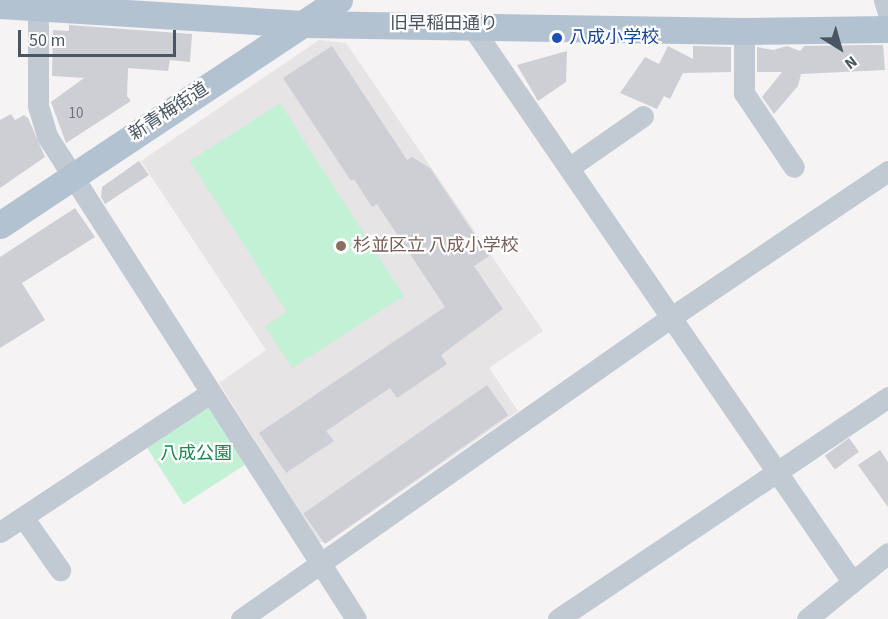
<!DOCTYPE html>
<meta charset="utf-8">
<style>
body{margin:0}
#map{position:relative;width:888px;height:619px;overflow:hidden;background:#f5f3f3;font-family:"Source Sans 3","Noto Sans JP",sans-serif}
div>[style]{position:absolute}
.education>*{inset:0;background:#e6e4e5}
.green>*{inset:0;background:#c3f1d5;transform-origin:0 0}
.building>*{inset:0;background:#cdcfd5;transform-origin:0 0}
.minor>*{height:21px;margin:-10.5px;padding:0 10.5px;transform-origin:10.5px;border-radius:10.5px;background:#c1cad2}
.major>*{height:27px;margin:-13.5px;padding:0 13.5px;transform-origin:13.5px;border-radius:13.5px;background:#b3c2d1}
.dots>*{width:16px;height:16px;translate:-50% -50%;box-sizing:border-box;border:3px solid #fff;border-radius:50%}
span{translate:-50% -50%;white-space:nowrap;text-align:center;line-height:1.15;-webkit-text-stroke:4.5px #fff;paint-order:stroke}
.number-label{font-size:15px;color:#6b747e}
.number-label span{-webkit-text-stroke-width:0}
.street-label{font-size:18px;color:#4a5661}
.transit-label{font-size:18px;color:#164399}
.left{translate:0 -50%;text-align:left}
.education-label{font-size:18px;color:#785e54}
.park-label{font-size:18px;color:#17864f}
.north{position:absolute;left:810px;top:18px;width:60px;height:60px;-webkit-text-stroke:4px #fff;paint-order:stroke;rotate:143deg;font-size:16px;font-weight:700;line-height:24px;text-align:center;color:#4a5661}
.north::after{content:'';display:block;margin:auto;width:21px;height:27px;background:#4a5661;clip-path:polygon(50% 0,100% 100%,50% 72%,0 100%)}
.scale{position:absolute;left:18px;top:30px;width:158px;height:27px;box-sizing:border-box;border:3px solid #4a5661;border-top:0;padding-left:8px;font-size:18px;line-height:21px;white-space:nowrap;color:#4a5661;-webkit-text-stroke:4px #fff;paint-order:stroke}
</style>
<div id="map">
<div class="education">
<div style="clip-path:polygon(319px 40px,346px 43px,543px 331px,489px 368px,518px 411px,327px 543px,318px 541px,219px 383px,266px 350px,141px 161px)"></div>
</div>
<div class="green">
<div style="clip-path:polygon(280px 103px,404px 296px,292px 368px,265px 326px,287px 312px,190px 161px)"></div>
<div style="left:208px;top:404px;width:71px;height:75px;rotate:57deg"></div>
</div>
<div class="building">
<div style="clip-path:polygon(69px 25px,192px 34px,190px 62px,170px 60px,168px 71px,128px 68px,127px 96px,131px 101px,66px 143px,51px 102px,84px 78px,52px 76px,53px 30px,69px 31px)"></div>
<div style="clip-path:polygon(861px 45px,883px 45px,885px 70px,801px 74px,798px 86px,774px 114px,762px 97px,782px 72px,757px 72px,757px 47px,773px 50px,787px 46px,800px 51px,804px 46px)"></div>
<div style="clip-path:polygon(332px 46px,407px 160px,412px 157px,430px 168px,489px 256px,474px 266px,503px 309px,441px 355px,447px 364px,397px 398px,390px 388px,326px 431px,334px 441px,286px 473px,259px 433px,445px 307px,377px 204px,372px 207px,354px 179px,351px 181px,283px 78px)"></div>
<div style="clip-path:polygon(668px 46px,693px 59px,693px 46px,731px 47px,731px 72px,683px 73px,670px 99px,664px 96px,657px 109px,620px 93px,645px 57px,659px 64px)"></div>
<div style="clip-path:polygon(567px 51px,566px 82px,538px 101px,517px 65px)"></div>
<div style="clip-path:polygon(11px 114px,15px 120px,24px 115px,28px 118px,45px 157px,0 188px,0 120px)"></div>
<div style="clip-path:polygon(139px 161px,149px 175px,105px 204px,101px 197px,102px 187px)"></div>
<div style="clip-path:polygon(75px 208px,95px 237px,22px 283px,45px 320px,0 348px,0 257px)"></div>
<div style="left:487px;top:385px;width:37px;height:224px;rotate:55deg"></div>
<div style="left:849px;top:438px;width:17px;height:30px;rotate:54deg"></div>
<div style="clip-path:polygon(880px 450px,888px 462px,888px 507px,858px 465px)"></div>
</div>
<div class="minor">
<div style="left:884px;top:0;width:14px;rotate:73deg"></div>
<div style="left:38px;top:9px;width:97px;rotate:90deg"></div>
<div style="left:38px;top:106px;width:31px;rotate:73deg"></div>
<div style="left:47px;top:136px;width:573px;rotate:57.39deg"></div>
<div style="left:470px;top:24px;width:674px;rotate:55.58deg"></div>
<div style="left:744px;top:31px;width:62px;rotate:90deg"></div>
<div style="left:744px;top:93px;width:89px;rotate:56deg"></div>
<div style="left:570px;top:167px;width:89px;rotate:-34.9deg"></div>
<div style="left:23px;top:517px;width:65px;rotate:55.1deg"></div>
<div style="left:0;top:532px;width:252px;rotate:-33.5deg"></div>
<div style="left:241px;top:619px;width:524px;rotate:-35.05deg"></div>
<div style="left:670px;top:318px;width:263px;rotate:-34deg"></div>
<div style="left:558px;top:619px;width:398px;rotate:-33.9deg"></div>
<div style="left:807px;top:619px;width:104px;rotate:-39.2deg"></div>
</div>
<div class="major">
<div style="left:0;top:5px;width:304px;rotate:3.6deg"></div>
<div style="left:303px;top:24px;width:441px;rotate:0.9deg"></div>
<div style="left:744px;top:31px;width:144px;rotate:-0.8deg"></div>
<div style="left:0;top:225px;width:407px;rotate:-33.6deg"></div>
</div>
<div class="dots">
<div style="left:557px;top:38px;background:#1a4fb4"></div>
<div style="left:341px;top:246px;background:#8d6e63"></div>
</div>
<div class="number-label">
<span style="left:76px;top:114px">10</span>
</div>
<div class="street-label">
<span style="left:444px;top:24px">旧早稲田通り</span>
<span style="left:169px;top:112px;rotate:-33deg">新青梅街道</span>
</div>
<div class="transit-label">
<span class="left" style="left:569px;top:38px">八成小学校</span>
</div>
<div class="education-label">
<span class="left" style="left:353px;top:246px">杉並区立 八成小学校</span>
</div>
<div class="park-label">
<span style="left:196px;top:454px">八成公園</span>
</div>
<div class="north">N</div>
<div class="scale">50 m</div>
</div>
